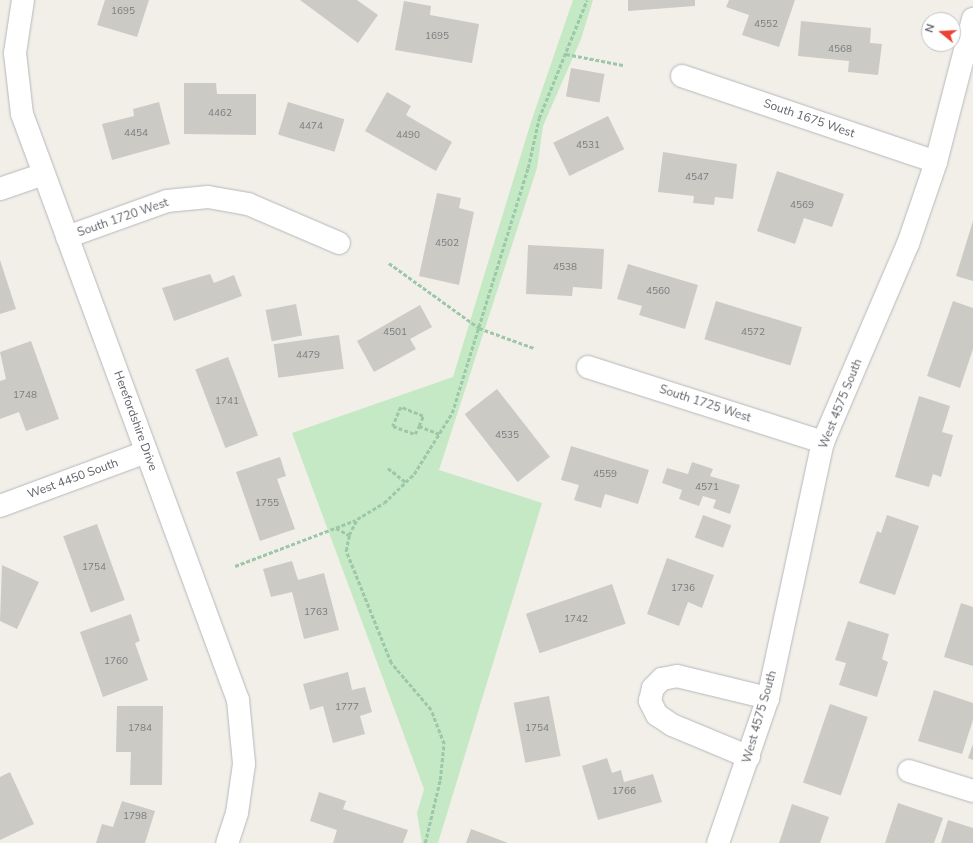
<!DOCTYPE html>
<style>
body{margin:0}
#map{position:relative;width:973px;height:843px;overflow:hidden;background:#f1efe8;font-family:"Nunito Sans",sans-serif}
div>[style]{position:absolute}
.green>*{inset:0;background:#c5e8c5}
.building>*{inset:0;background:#cccac5;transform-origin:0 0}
.path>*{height:2.5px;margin-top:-1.25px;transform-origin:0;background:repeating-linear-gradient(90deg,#9cc7a9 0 4px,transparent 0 6px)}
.roads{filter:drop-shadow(0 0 1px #b5b8bc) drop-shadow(0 0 1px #b5b8bc)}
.street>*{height:22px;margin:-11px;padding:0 11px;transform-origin:11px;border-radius:11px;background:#fff}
span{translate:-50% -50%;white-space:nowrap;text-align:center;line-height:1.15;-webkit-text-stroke:3px #fff;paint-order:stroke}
.number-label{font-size:10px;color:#7a7d7f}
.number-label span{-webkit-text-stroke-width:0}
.street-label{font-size:12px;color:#5f6368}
.north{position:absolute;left:921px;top:12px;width:40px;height:40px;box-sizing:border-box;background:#fff;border:1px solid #bfc1c3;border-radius:50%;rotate:288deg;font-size:11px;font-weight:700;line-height:16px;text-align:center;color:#5f6368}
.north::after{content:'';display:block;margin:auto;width:14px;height:18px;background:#ea4335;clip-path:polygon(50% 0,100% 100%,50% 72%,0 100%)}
</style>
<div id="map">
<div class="green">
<div style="clip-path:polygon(573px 0,593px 0,581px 39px,543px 126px,537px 168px,439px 470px,542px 503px,438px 843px,422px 843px,417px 813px,424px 789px,292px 433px,453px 377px,531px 122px)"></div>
</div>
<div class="building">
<div style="clip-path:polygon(105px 0,149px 0,137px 37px,97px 25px)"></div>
<div style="clip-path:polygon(300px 0,357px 0,378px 15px,358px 43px)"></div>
<div style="clip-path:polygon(628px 0,695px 0,695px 6px,628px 11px)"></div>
<div style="clip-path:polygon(729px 0,795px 0,779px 47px,742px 35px,749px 15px,726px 7px)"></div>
<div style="clip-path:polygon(404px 1px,431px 6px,430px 15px,479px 24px,472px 63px,395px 50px)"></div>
<div style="clip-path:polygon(801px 21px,871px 28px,870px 43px,882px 44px,878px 75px,848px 72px,849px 61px,798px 56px)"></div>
<div style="left:571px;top:68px;width:34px;height:29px;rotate:10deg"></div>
<div style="clip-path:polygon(184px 83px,216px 83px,217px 94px,256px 94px,256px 135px,184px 134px)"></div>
<div style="clip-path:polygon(387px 92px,411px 106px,406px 115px,452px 142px,436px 171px,365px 131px)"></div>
<div style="clip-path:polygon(159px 102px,170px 144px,112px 160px,102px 124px,134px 116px,133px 109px)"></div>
<div style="left:288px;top:102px;width:59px;height:34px;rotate:17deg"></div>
<div style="left:608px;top:116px;width:37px;height:61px;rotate:64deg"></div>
<div style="clip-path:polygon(663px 152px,737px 164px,733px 199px,715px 197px,714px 205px,693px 203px,694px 196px,658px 192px)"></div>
<div style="clip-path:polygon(777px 171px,844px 194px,832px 227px,804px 218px,795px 244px,757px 231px)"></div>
<div style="clip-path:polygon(437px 193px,461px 198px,459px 208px,474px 212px,459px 285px,419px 276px)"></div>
<div style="clip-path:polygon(973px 221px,973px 281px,956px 276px)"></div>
<div style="clip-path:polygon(528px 245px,604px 249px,602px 289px,573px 287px,572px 296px,526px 294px)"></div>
<div style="clip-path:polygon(0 260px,16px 309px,0 314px)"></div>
<div style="clip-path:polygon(628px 264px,698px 285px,685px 329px,639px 315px,642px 306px,617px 299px)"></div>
<div style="clip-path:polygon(210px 274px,214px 283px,234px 275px,242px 296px,174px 321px,162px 288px)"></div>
<div style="left:716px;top:301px;width:90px;height:40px;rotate:17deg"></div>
<div style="clip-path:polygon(953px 301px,973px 308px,973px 349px,960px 388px,927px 376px)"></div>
<div style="left:296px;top:304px;width:32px;height:31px;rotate:79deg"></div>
<div style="clip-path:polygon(420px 305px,432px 327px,410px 339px,416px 349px,374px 372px,357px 341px)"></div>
<div style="left:339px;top:335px;width:34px;height:66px;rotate:82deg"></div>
<div style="clip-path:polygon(31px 341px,59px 419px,26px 431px,19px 412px,0 419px,0 381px,6px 379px,0 352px)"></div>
<div style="left:228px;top:357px;width:84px;height:35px;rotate:69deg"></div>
<div style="left:497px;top:389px;width:86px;height:41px;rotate:52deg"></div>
<div style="clip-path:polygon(919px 396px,950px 406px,942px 432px,953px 435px,941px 477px,933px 474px,929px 487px,895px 477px)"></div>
<div style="clip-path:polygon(571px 446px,649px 470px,638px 504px,605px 494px,601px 508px,574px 500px,579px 485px,561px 480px)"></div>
<div style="clip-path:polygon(280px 457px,286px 476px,277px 479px,295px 529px,260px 541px,236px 472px)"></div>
<div style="clip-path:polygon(692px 462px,713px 469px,710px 476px,740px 485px,730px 514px,713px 508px,716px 500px,703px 496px,699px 506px,679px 499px,682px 490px,662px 483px,667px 468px,688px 474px)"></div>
<div style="left:703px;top:515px;width:30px;height:24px;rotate:20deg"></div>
<div style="clip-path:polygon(887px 515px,919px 526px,895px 595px,859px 583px,877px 531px,881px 533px)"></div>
<div style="left:97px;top:524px;width:81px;height:36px;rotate:70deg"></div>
<div style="clip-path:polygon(667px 558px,714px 575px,702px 608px,688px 602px,679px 626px,647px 614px)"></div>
<div style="clip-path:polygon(292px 561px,298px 580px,324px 573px,339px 630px,304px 639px,292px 592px,271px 597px,263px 569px)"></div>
<div style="clip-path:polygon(2px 565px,39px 582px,17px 629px,0 621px)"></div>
<div style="left:612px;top:584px;width:42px;height:91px;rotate:71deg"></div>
<div style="clip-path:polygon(961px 603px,973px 607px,973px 666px,944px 657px)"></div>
<div style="clip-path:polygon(131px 614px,140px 641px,135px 643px,148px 680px,103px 697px,80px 632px)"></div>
<div style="clip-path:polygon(848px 621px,889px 634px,882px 659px,888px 662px,877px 697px,839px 685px,846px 663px,835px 660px)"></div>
<div style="clip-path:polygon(348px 672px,352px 690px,365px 687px,372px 712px,360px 716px,365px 734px,333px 743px,323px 706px,310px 710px,303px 684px)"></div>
<div style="clip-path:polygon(934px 690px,973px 703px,973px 720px,962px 754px,918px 741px)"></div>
<div style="left:549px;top:696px;width:61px;height:36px;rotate:79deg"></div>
<div style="left:830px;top:704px;width:40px;height:83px;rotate:19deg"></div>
<div style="clip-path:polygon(117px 706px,163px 706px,162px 785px,130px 785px,131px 752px,116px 752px)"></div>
<div style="clip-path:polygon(973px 744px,973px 760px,968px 758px)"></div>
<div style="clip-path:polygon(607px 758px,612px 773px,621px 770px,624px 782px,653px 774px,662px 802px,598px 820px,582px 766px)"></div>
<div style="clip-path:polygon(10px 772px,34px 824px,0 840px,0 777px)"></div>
<div style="clip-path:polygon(319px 792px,346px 801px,343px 809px,408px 830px,403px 843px,333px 843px,337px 830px,310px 821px)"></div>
<div style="clip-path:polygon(122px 801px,155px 811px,145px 843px,96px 843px,102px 824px,113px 827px)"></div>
<div style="clip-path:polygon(898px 803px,943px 818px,934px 843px,885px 843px)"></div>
<div style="clip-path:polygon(792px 804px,829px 817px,820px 843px,779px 843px)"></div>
<div style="clip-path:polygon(948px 820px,973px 828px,973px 843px,941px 843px)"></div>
<div style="clip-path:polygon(471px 829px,508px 843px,466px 843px)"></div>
</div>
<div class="path">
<div style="left:566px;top:54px;width:58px;rotate:10.9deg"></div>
<div style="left:389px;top:263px;width:111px;rotate:35.8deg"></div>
<div style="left:479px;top:328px;width:59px;rotate:20deg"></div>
<div style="left:419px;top:426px;width:11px;rotate:-68deg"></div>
<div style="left:423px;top:416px;width:24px;rotate:-158deg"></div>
<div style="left:401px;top:407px;width:21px;rotate:113deg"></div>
<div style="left:393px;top:426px;width:23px;rotate:20deg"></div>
<div style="left:415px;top:434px;width:9px;rotate:-63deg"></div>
<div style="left:419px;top:426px;width:22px;rotate:21deg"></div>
<div style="left:388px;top:468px;width:23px;rotate:38deg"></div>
<div style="left:336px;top:528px;width:15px;rotate:28deg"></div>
<div style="left:235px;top:566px;width:129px;rotate:-20.8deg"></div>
<div style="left:425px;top:843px;width:65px;rotate:-76.6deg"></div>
<div style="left:440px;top:780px;width:36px;rotate:-84deg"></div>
<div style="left:444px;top:744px;width:36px;rotate:-111deg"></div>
<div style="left:431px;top:710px;width:62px;rotate:-130.4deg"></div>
<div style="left:391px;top:663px;width:121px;rotate:-111.9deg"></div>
<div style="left:346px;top:551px;width:16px;rotate:-79deg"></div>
<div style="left:349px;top:535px;width:18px;rotate:-63deg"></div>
<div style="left:357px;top:519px;width:31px;rotate:-31deg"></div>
<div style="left:384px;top:503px;width:42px;rotate:-44deg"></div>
<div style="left:414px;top:474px;width:72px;rotate:-58.1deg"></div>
<div style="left:452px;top:413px;width:257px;rotate:-72.8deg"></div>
<div style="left:528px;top:168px;width:51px;rotate:-77.6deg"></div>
<div style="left:539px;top:118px;width:127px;rotate:-67.9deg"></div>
</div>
<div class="roads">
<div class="street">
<div style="left:23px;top:0;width:54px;rotate:98.6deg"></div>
<div style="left:15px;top:53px;width:61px;rotate:83.5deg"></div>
<div style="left:22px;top:114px;width:625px;rotate:69.77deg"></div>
<div style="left:238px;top:700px;width:64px;rotate:84.6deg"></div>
<div style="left:244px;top:764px;width:49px;rotate:98.1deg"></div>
<div style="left:237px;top:813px;width:32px;rotate:108deg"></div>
<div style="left:682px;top:76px;width:268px;rotate:18.7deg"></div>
<div style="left:0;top:189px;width:46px;rotate:-18.8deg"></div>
<div style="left:67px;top:237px;width:106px;rotate:-19.8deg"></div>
<div style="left:167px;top:201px;width:41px;rotate:-5.6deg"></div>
<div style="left:208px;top:197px;width:41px;rotate:9.9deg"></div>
<div style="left:248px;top:204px;width:99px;rotate:23.2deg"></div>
<div style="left:588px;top:367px;width:247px;rotate:17.7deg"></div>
<div style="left:0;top:506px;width:156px;rotate:-20.3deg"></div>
<div style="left:749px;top:757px;width:83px;rotate:-157.4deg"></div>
<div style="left:672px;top:725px;width:18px;rotate:-146deg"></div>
<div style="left:657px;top:715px;width:16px;rotate:-117deg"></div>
<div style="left:650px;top:701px;width:13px;rotate:-77deg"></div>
<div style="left:653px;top:688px;width:13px;rotate:-45deg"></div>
<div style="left:662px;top:679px;width:15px;rotate:-11deg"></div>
<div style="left:677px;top:676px;width:94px;rotate:13.6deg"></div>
<div style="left:909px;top:771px;width:67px;rotate:17.4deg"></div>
<div style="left:718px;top:843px;width:153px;rotate:-71deg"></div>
<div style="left:768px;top:698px;width:262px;rotate:-77.9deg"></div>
<div style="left:823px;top:442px;width:215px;rotate:-66.8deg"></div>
<div style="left:908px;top:244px;width:87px;rotate:-71.1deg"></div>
<div style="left:936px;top:162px;width:148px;rotate:-75.5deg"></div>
</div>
</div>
<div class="number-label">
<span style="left:123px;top:12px">1695</span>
<span style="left:766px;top:25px">4552</span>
<span style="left:437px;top:37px">1695</span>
<span style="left:840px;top:50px">4568</span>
<span style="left:220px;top:114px">4462</span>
<span style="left:311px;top:127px">4474</span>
<span style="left:136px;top:134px">4454</span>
<span style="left:408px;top:136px">4490</span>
<span style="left:588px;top:146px">4531</span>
<span style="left:697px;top:178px">4547</span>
<span style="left:802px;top:206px">4569</span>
<span style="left:447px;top:244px">4502</span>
<span style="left:565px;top:268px">4538</span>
<span style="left:658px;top:292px">4560</span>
<span style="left:395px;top:333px">4501</span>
<span style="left:753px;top:333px">4572</span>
<span style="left:308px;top:356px">4479</span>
<span style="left:25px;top:396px">1748</span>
<span style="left:227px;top:402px">1741</span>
<span style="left:507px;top:436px">4535</span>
<span style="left:605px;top:475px">4559</span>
<span style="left:707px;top:488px">4571</span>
<span style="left:267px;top:504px">1755</span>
<span style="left:94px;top:568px">1754</span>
<span style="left:683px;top:589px">1736</span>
<span style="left:316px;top:613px">1763</span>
<span style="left:576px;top:620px">1742</span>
<span style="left:116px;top:662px">1760</span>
<span style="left:347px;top:708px">1777</span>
<span style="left:140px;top:729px">1784</span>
<span style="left:537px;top:729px">1754</span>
<span style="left:624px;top:792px">1766</span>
<span style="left:135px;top:817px">1798</span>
</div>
<div class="street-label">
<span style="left:809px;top:119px;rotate:19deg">South 1675 West</span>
<span style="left:123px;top:218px;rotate:-19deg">South 1720 West</span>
<span style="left:705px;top:404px;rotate:18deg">South 1725 West</span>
<span style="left:841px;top:404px;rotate:-68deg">West 4575 South</span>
<span style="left:135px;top:421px;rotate:70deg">Herefordshire Drive</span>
<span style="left:73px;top:479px;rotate:-20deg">West 4450 South</span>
<span style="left:760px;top:717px;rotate:-74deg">West 4575 South</span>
</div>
<div class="north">N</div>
</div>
